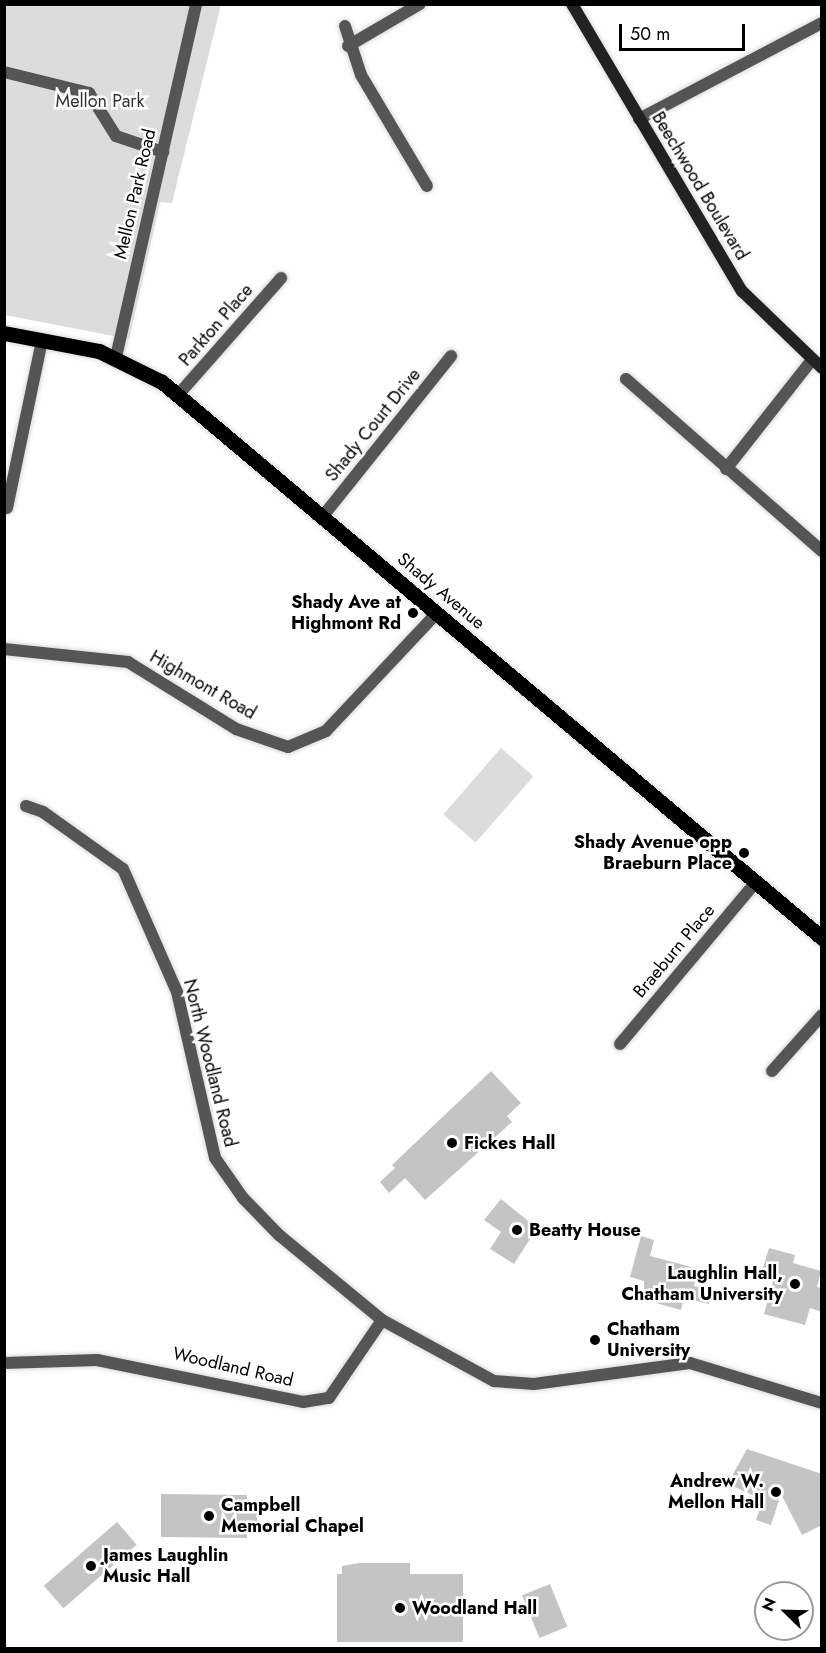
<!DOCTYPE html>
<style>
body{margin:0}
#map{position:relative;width:826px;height:1653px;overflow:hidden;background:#fff;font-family:Jost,sans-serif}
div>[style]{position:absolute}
.green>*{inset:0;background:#dcdcdc;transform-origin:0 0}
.building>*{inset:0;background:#c4c4c4;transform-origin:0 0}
.roads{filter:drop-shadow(0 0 2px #dbdbdb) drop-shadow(0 0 2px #dbdbdb)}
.minor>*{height:12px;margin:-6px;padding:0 6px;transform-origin:6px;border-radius:6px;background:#555}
.secondary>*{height:12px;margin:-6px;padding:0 6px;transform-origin:6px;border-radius:6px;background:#222}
.primary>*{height:15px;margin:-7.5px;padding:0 7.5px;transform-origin:7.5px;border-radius:7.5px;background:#000}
.dots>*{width:16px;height:16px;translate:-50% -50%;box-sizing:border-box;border:3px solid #fff;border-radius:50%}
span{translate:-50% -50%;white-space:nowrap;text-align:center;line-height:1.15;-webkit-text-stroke:5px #fff;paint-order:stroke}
.park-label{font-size:18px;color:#333}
.street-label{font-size:18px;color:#000}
.poi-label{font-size:18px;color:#000;font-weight:700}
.right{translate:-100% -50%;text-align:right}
.left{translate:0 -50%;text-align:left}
.frame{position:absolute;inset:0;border:6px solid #000;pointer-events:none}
.north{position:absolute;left:754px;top:1581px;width:60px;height:60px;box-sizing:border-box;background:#fff;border:2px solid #999;border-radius:50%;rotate:293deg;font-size:16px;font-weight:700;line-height:24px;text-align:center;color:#000}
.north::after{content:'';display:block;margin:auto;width:21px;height:27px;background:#000;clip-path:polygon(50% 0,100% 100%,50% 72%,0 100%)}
.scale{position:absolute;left:619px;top:24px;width:126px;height:27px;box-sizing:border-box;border:3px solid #000;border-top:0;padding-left:8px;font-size:18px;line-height:21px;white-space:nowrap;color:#000;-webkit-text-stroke:4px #fff;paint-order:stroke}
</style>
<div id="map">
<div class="green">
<div style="clip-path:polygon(4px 5px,221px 5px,172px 203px,160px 202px,129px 339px,5px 315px)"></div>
<div style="left:501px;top:748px;width:43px;height:88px;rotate:41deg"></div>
</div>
<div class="building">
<div style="clip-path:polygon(491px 1071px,521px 1103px,507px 1116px,512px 1122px,425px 1200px,405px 1178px,389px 1193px,380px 1182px,395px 1168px,392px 1165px)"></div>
<div style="clip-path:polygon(501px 1199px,537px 1228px,514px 1264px,490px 1249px,501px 1232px,484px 1220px)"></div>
<div style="clip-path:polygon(641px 1236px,654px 1240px,650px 1256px,699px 1269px,694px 1286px,713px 1291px,709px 1304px,684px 1298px,681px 1310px,645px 1300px,644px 1281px,630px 1277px)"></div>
<div style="clip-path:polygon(769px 1248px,795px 1255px,793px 1263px,821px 1271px,817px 1287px,822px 1288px,822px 1312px,810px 1308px,805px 1325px,764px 1314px,773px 1281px,760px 1278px)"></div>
<div style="clip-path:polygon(747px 1449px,822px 1474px,822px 1525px,802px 1535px,781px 1494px,771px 1525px,756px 1520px,763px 1500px,735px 1487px,733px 1474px)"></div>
<div style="clip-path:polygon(161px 1494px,247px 1495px,247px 1500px,258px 1500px,257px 1533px,247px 1533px,247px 1538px,161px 1537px)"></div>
<div style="left:117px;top:1522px;width:30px;height:97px;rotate:49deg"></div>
<div style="clip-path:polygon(359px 1563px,410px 1563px,410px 1574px,463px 1574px,463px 1642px,337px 1642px,337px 1574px,342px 1574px,342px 1566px)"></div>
<div style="left:550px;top:1584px;width:46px;height:30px;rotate:68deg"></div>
</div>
<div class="roads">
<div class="minor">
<div style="left:345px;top:26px;width:52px;rotate:71.9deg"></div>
<div style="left:361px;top:75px;width:129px;rotate:59.3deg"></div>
<div style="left:348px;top:46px;width:83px;rotate:-30.3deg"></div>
<div style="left:4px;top:72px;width:88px;rotate:13.9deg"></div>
<div style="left:89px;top:93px;width:51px;rotate:57.9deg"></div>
<div style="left:116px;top:136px;width:50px;rotate:18.8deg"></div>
<div style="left:639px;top:119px;width:207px;rotate:-27.7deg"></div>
<div style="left:116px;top:357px;width:362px;rotate:-77.2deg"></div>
<div style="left:626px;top:379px;width:261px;rotate:41.3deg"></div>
<div style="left:178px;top:395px;width:156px;rotate:-48.6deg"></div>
<div style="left:726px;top:469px;width:137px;rotate:-51.8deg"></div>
<div style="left:7px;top:508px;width:172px;rotate:-78.2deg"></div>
<div style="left:323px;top:516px;width:205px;rotate:-51.3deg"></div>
<div style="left:4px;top:649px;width:125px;rotate:6deg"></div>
<div style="left:128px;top:662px;width:127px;rotate:31.8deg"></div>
<div style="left:236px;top:729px;width:55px;rotate:19.1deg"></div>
<div style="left:288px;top:747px;width:41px;rotate:-22.8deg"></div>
<div style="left:326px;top:731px;width:162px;rotate:-46.8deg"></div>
<div style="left:26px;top:806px;width:18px;rotate:19deg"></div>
<div style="left:43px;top:812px;width:98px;rotate:35.5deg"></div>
<div style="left:123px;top:869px;width:134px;rotate:66.3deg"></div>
<div style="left:177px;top:992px;width:170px;rotate:77.1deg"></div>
<div style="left:215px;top:1158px;width:49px;rotate:55deg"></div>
<div style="left:243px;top:1198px;width:52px;rotate:45.8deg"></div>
<div style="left:279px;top:1235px;width:134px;rotate:39.5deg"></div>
<div style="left:620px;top:1044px;width:212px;rotate:-50deg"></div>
<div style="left:772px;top:1071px;width:75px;rotate:-48.2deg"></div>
<div style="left:4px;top:1363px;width:93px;rotate:-1.8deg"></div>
<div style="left:97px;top:1360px;width:210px;rotate:11.5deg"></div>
<div style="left:303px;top:1402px;width:26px;rotate:-9deg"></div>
<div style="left:329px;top:1398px;width:94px;rotate:-55.8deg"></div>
<div style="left:382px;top:1320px;width:128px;rotate:28.6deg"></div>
<div style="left:494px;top:1381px;width:40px;rotate:4.3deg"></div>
<div style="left:534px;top:1384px;width:157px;rotate:-7.7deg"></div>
<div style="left:690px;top:1363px;width:138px;rotate:16.9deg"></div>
</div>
<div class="secondary">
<div style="left:572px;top:4px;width:334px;rotate:59.4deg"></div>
<div style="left:742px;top:291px;width:111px;rotate:43.9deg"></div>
</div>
<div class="primary">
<div style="left:4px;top:333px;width:97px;rotate:10.7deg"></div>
<div style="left:99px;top:351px;width:70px;rotate:26.2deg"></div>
<div style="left:162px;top:382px;width:863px;rotate:40.11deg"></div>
</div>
</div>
<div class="dots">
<div style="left:413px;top:613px;background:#000"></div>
<div style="left:744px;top:853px;background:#000"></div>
<div style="left:452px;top:1143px;background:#000"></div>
<div style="left:517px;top:1230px;background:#000"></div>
<div style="left:795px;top:1284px;background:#000"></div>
<div style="left:595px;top:1340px;background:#000"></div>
<div style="left:776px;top:1492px;background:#000"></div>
<div style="left:209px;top:1516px;background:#000"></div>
<div style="left:91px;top:1566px;background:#000"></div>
<div style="left:400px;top:1608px;background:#000"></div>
</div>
<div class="park-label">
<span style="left:100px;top:101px">Mellon Park</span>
</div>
<div class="street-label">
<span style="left:700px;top:186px;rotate:59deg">Beechwood Boulevard</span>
<span style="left:135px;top:194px;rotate:-77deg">Mellon Park Road</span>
<span style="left:216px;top:325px;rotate:-49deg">Parkton Place</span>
<span style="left:373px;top:425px;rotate:-51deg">Shady Court Drive</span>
<span style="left:441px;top:591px;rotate:40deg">Shady Avenue</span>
<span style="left:203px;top:685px;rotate:30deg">Highmont Road</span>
<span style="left:674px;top:951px;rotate:-50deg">Braeburn Place</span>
<span style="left:210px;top:1063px;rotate:76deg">North Woodland Road</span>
<span style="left:233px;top:1367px;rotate:13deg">Woodland Road</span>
</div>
<div class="poi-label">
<span class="right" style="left:401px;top:613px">Shady Ave at<br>Highmont Rd</span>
<span class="right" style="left:732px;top:853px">Shady Avenue opp<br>Braeburn Place</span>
<span class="left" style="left:464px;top:1143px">Fickes Hall</span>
<span class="left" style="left:529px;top:1230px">Beatty House</span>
<span class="right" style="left:783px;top:1284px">Laughlin Hall,<br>Chatham University</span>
<span class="left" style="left:607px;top:1340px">Chatham<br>University</span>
<span class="right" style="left:764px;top:1492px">Andrew W.<br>Mellon Hall</span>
<span class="left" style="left:221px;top:1516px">Campbell<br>Memorial Chapel</span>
<span class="left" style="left:103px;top:1566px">James Laughlin<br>Music Hall</span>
<span class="left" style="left:412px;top:1608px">Woodland Hall</span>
</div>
<div class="frame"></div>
<div class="north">N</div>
<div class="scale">50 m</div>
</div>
